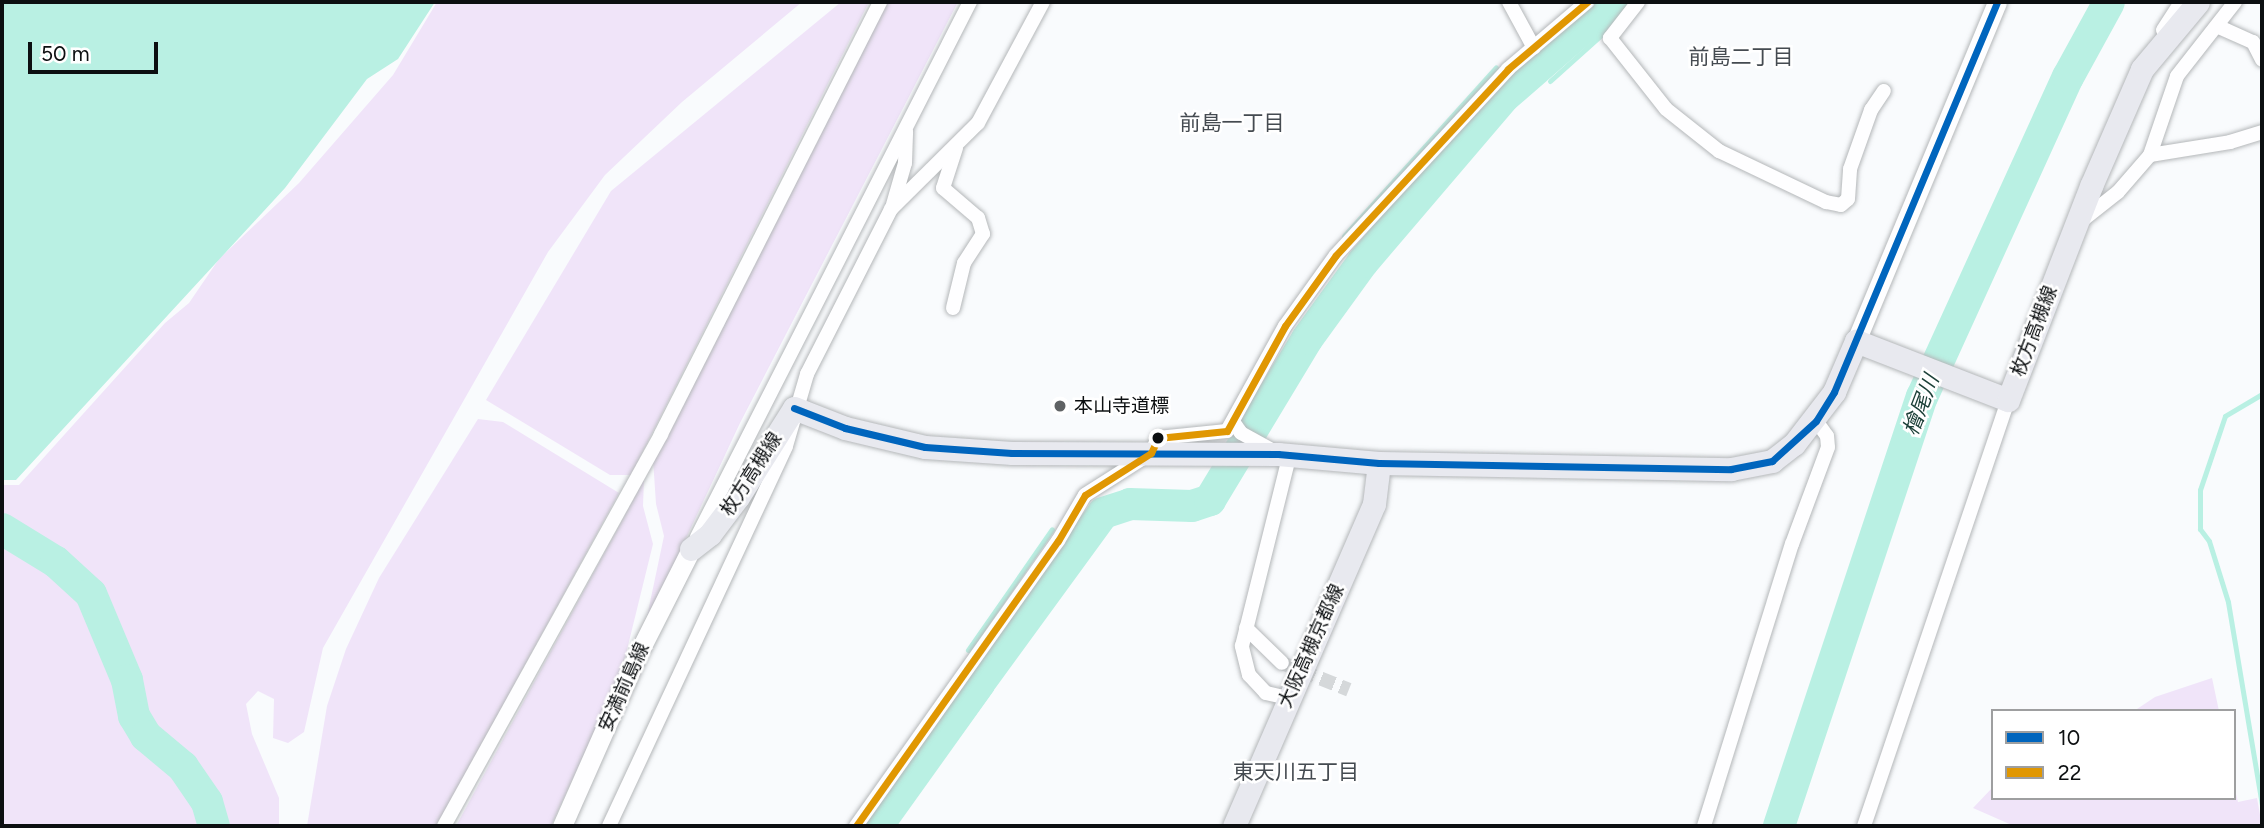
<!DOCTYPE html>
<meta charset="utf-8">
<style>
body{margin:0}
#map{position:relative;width:2264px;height:828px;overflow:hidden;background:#f9fbfd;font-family:Figtree,"Noto Sans JP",sans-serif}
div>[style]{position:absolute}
.green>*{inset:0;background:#f0e4f9}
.water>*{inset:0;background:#b9f0e3}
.stream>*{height:5px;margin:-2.5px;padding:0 2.5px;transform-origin:2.5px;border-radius:2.5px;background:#b9f0e3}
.river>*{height:32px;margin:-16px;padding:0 16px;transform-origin:16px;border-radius:16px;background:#b9f0e3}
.street-tunnel>*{height:14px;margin-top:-7px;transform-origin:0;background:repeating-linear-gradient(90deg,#d5d8da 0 14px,transparent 0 21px)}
.roads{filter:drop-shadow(0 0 2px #b4b7b9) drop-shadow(0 0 2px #b4b7b9)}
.street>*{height:14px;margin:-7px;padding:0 7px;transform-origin:7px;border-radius:7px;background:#fefeff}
.secondary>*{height:19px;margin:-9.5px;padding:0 9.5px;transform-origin:9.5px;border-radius:9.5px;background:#fefeff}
.primary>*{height:23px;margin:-11.5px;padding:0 11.5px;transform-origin:11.5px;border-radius:11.5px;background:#e8e9ef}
.bus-1>*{height:7px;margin:-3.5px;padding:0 3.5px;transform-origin:3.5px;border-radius:3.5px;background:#0065bd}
.bus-2>*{height:7px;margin:-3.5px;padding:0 3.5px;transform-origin:3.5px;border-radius:3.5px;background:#e09702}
.dots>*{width:19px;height:19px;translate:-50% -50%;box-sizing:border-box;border:4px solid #fff;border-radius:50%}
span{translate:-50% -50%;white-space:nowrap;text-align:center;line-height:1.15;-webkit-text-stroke:5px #fff;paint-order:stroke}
.street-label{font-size:19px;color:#0c0f11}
.poi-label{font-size:19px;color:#0c0f11}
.left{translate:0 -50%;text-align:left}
.neighbourhood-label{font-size:21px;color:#454b51}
.water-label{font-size:21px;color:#1d4139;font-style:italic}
.frame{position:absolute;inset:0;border:4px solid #0c0f11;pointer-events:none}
.legend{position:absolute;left:1991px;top:709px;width:245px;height:91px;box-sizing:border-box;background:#fff;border:2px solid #9e9fa0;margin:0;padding:9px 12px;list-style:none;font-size:21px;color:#0c0f11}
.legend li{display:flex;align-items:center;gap:14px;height:35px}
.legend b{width:35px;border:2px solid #9e9fa0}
.scale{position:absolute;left:28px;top:42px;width:130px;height:32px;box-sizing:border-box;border:4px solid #0c0f11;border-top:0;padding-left:9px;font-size:21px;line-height:24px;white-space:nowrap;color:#0c0f11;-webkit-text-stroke:5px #fff;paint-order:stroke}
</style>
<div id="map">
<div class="green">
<div style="clip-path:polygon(437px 2px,802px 2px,682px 102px,605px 175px,548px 252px,323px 648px,304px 732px,288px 743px,273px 738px,274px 699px,258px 691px,246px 704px,252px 734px,279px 798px,279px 826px,223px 826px,222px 807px,142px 711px,110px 610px,85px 574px,29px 537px,23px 525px,2px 518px,2px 485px,19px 485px,165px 323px,189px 303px,219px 259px,299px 183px,393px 75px)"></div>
<div style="clip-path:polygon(841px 2px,869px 2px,631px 475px,610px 475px,486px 400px,611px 191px)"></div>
<div style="clip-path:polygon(887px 2px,958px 2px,740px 423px,645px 626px,664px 536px,656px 504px,653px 459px)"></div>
<div style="clip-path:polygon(478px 419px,503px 422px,619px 493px,437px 826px,307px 826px,327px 706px,346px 649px,379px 578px)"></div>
<div style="clip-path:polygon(644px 480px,643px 506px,653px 544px,621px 674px,551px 826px,456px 826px)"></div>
<div style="clip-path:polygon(2px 547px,26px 556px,75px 591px,115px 667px,119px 706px,135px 742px,159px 763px,183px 774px,206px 826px,2px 826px)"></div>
<div style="clip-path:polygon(2212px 678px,2219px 711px,2134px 711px,2155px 697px)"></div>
<div style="clip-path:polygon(2234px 786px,2238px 802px,2257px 798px,2262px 826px,2014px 826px,1973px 808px,1993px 787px,1993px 798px,2234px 798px)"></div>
</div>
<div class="water">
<div style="clip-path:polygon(2px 2px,435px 2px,398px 59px,367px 79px,285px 188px,16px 480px,2px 480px)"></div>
</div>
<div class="stream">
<div style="left:1550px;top:81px;width:81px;rotate:-42deg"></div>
<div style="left:1344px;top:236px;width:227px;rotate:-48deg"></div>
<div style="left:2262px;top:394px;width:43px;rotate:149.3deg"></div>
<div style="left:2225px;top:416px;width:78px;rotate:108.7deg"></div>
<div style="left:2200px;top:490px;width:39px;rotate:90deg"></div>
<div style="left:2200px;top:529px;width:15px;rotate:53deg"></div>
<div style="left:2209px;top:541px;width:64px;rotate:72.7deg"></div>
<div style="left:2228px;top:602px;width:207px;rotate:80.5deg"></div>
<div style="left:968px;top:650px;width:147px;rotate:-55.2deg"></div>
<div style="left:893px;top:826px;width:168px;rotate:-54.4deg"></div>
</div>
<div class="river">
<div style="left:2px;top:529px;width:63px;rotate:31.4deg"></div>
<div style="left:56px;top:562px;width:47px;rotate:42.4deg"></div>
<div style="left:91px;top:594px;width:93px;rotate:67.3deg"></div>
<div style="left:127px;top:680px;width:37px;rotate:79deg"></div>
<div style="left:134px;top:716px;width:23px;rotate:59deg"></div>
<div style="left:146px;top:736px;width:48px;rotate:40deg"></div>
<div style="left:183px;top:767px;width:42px;rotate:55.6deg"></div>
<div style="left:207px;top:802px;width:25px;rotate:74deg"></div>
<div style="left:875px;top:826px;width:387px;rotate:-53.9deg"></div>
<div style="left:1103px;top:513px;width:28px;rotate:-18deg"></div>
<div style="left:1130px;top:504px;width:62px;rotate:1.8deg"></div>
<div style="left:1192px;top:506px;width:19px;rotate:-18deg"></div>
<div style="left:1210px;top:500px;width:188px;rotate:-58.9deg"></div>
<div style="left:1307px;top:339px;width:95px;rotate:-54deg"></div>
<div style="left:1363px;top:262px;width:218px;rotate:-49.5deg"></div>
<div style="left:1505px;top:96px;width:143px;rotate:-41deg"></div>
<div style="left:1779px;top:826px;width:452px;rotate:-71.6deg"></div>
<div style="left:1922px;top:397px;width:352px;rotate:-65.5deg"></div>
<div style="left:2068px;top:77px;width:85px;rotate:-61.3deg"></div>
</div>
<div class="street-tunnel">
<div style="left:1282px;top:663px;width:72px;rotate:21.9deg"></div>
</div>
<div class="roads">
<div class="street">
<div style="left:1509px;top:2px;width:52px;rotate:61.5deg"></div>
<div style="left:1638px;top:2px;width:46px;rotate:127.9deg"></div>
<div style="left:1610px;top:38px;width:90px;rotate:51.7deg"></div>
<div style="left:1666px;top:109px;width:68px;rotate:38.4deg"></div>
<div style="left:1719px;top:151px;width:119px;rotate:25.5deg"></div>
<div style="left:1826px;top:202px;width:15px;rotate:11deg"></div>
<div style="left:1841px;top:205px;width:9px;rotate:-41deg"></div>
<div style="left:1848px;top:199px;width:30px;rotate:-86deg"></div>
<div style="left:1850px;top:169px;width:63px;rotate:-70.4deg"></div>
<div style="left:1871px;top:110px;width:23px;rotate:-56deg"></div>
<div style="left:2219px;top:27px;width:37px;rotate:24deg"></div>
<div style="left:2253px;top:42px;width:20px;rotate:63deg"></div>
<div style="left:2163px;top:30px;width:33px;rotate:-57deg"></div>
<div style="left:2150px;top:155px;width:83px;rotate:-71.1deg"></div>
<div style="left:2177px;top:76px;width:94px;rotate:-51.9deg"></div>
<div style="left:892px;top:208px;width:47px;rotate:-73.9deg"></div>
<div style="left:905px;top:163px;width:31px;rotate:-88deg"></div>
<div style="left:2080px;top:222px;width:48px;rotate:-38.3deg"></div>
<div style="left:2118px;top:192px;width:49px;rotate:-49.1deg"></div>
<div style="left:2150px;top:155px;width:81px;rotate:-9.2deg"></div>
<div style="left:2230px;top:142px;width:34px;rotate:-17deg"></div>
<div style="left:953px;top:308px;width:46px;rotate:-76.3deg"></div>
<div style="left:964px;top:263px;width:35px;rotate:-57deg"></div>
<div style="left:983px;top:234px;width:17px;rotate:-107deg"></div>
<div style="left:978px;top:218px;width:46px;rotate:-139.4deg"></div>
<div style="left:943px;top:188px;width:42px;rotate:-72deg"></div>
<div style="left:1234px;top:423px;width:12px;rotate:55deg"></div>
<div style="left:1241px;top:433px;width:39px;rotate:29deg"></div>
<div style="left:697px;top:537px;width:601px;rotate:-62.97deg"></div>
<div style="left:1246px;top:628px;width:50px;rotate:44.2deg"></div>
<div style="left:1288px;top:698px;width:23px;rotate:-167deg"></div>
<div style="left:1266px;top:693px;width:25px;rotate:-133deg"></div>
<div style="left:1249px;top:675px;width:30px;rotate:-104deg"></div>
<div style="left:1242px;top:646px;width:198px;rotate:-76deg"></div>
<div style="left:444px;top:826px;width:448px;rotate:-61deg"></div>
<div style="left:661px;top:434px;width:484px;rotate:-63.1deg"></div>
<div style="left:609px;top:826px;width:419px;rotate:-65deg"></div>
<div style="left:786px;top:446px;width:75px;rotate:-73.7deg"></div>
<div style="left:807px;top:374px;width:185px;rotate:-63deg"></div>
<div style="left:891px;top:209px;width:122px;rotate:-44.7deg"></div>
<div style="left:978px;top:123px;width:137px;rotate:-61.8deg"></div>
<div style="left:856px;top:826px;width:349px;rotate:-54.7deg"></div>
<div style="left:1058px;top:541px;width:53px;rotate:-59.6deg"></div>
<div style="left:1085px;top:495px;width:78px;rotate:-32.5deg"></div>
<div style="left:1151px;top:453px;width:17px;rotate:-65deg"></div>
<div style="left:1158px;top:438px;width:69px;rotate:-5.8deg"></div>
<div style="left:1227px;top:431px;width:120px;rotate:-61.1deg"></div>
<div style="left:1285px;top:326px;width:87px;rotate:-54.3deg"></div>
<div style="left:1336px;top:255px;width:253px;rotate:-47.2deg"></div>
<div style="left:1508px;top:69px;width:104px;rotate:-40.3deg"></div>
<div style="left:1704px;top:826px;width:295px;rotate:-72.7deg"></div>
<div style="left:1792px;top:544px;width:103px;rotate:-69.6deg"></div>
<div style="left:1828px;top:447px;width:11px;rotate:-95deg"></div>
<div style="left:1827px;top:436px;width:19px;rotate:-126deg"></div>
<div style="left:1864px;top:826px;width:450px;rotate:-71.3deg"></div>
</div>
<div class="secondary">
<div style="left:1856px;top:341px;width:367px;rotate:-67.4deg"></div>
<div style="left:562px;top:826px;width:186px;rotate:-66.2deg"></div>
<div style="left:637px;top:656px;width:120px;rotate:-63.2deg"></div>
</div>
<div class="primary">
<div style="left:691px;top:549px;width:24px;rotate:-38deg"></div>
<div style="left:710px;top:534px;width:46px;rotate:-52.9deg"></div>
<div style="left:738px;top:497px;width:105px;rotate:-57.8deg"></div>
<div style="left:794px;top:408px;width:55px;rotate:21.4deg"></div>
<div style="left:845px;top:428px;width:82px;rotate:13.4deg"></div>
<div style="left:925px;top:447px;width:87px;rotate:3.9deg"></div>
<div style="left:1012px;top:453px;width:266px;rotate:0.2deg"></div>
<div style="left:1278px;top:454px;width:101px;rotate:5.1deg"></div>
<div style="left:1379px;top:463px;width:352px;rotate:1deg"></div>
<div style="left:1731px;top:469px;width:42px;rotate:-11deg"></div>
<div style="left:1772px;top:461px;width:28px;rotate:-38deg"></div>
<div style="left:1794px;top:444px;width:66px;rotate:-52.4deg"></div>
<div style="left:1834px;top:392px;width:56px;rotate:-66.7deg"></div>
<div style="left:1856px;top:341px;width:163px;rotate:21.2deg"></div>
<div style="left:2008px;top:400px;width:230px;rotate:-68.8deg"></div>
<div style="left:2091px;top:186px;width:128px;rotate:-66.4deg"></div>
<div style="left:2142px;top:69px;width:87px;rotate:-50.1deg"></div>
<div style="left:1234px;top:826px;width:351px;rotate:-66.5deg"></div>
<div style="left:1374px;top:504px;width:41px;rotate:-83deg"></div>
</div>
</div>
<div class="bus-1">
<div style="left:794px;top:408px;width:55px;rotate:21.4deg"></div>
<div style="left:845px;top:428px;width:82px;rotate:13.4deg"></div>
<div style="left:925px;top:447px;width:87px;rotate:3.9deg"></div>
<div style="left:1012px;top:453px;width:266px;rotate:0.2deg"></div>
<div style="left:1278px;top:454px;width:101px;rotate:5.1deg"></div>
<div style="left:1379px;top:463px;width:352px;rotate:1deg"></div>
<div style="left:1731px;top:469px;width:42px;rotate:-11deg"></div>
<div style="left:1772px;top:461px;width:59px;rotate:-42.3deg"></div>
<div style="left:1816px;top:421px;width:34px;rotate:-58deg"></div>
<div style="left:1834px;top:392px;width:423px;rotate:-67.3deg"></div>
</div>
<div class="bus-2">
<div style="left:856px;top:826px;width:349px;rotate:-54.7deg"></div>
<div style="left:1058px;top:541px;width:53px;rotate:-59.6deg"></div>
<div style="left:1085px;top:495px;width:78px;rotate:-32.5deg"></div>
<div style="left:1151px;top:453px;width:17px;rotate:-65deg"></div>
<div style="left:1158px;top:438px;width:69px;rotate:-5.8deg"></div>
<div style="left:1227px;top:431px;width:120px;rotate:-61.1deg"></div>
<div style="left:1285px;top:326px;width:87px;rotate:-54.3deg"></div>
<div style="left:1336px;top:255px;width:253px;rotate:-47.2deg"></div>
<div style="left:1508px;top:69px;width:104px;rotate:-40.3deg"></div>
</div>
<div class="dots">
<div style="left:1060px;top:406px;background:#5f6264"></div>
<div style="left:1158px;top:438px;background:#0c0f11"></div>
</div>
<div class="street-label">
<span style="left:2034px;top:331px;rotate:-69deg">枚方高槻線</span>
<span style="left:751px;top:474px;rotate:-57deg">枚方高槻線</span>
<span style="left:1311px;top:646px;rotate:-66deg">大阪高槻京都線</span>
<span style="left:624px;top:687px;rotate:-66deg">安満前島線</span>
</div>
<div class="poi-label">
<span class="left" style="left:1074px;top:406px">本山寺道標</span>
</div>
<div class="neighbourhood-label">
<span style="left:1741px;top:57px">前島二丁目</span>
<span style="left:1232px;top:123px">前島一丁目</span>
<span style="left:1296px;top:772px">東天川五丁目</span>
</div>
<div class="water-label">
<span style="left:1921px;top:405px;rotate:-69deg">檜尾川</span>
</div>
<div class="frame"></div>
<ul class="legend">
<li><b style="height:9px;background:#0065bd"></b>10</li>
<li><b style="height:9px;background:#e09702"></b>22</li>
</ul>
<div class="scale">50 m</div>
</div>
